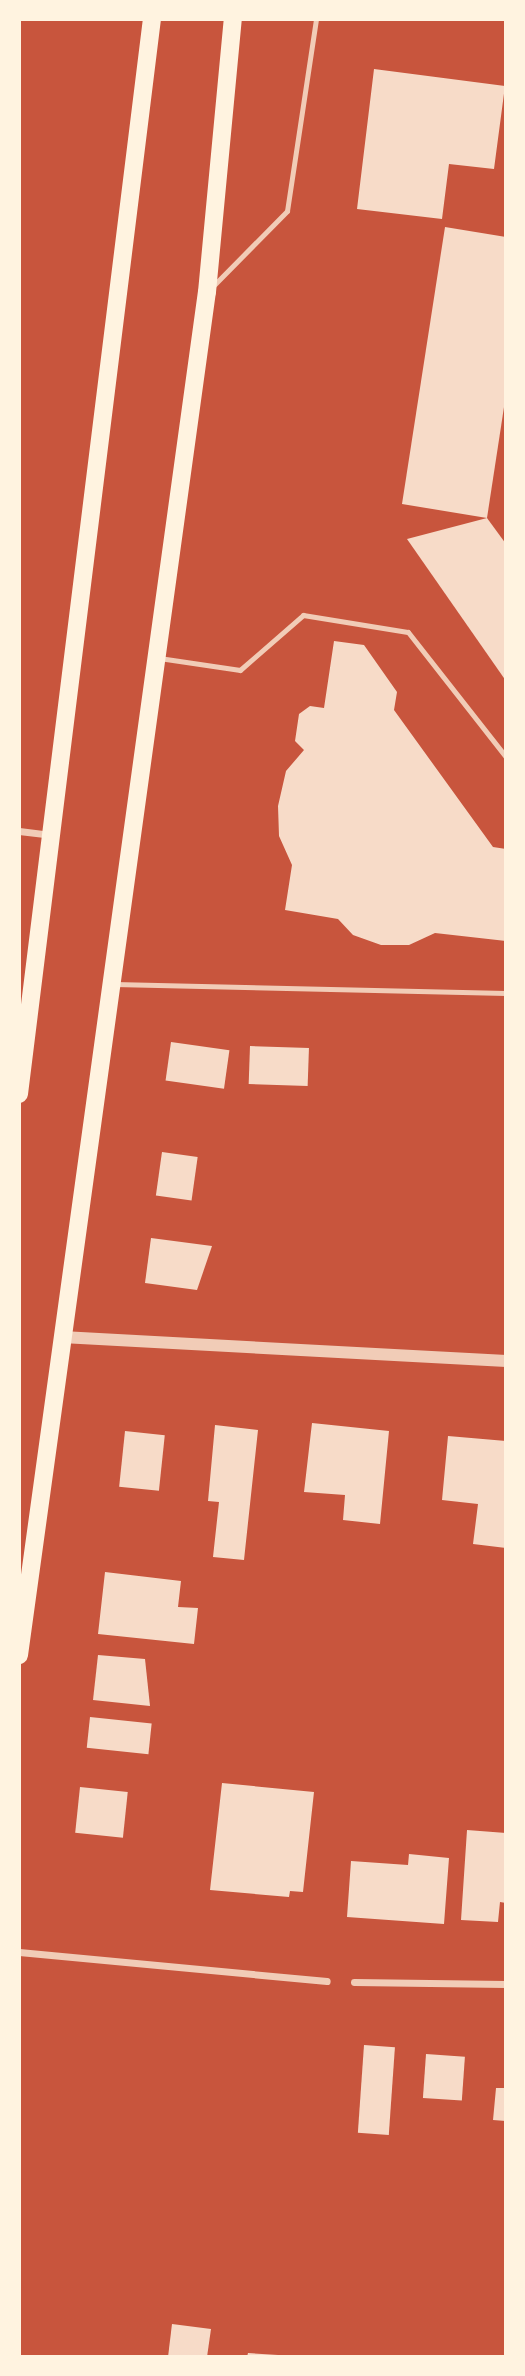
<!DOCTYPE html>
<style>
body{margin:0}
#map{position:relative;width:525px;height:2376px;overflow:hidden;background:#c8553d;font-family:"Fira Sans Condensed",sans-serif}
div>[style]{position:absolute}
.building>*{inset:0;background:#f7dbc8;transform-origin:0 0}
.service>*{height:5px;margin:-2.5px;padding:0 2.5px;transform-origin:2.5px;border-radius:2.5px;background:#f1ccb7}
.minor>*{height:7px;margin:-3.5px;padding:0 3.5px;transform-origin:3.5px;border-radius:3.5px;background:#f1ccb7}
.tertiary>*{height:12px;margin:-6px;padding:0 6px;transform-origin:6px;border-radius:6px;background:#f1ccb7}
.primary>*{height:18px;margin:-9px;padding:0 9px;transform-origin:9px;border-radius:9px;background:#fff3e0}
span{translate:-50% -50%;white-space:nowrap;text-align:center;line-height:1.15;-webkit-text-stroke:5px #fff3e0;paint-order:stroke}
.frame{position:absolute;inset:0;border:21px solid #fff3e0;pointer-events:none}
</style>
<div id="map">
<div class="building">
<div style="clip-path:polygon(374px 69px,505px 86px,494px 169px,449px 164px,442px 219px,357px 209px)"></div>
<div style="clip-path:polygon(445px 227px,506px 237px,506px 394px,487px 518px,402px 504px)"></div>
<div style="clip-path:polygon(487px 518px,506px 544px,506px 681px,407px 539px)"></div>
<div style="clip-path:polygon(334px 641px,364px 645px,397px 692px,394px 710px,493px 847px,506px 849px,506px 941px,435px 933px,409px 945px,381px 945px,353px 935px,338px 919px,285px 910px,292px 865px,279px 836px,278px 806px,286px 771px,304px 750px,295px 741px,299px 714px,310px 706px,324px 708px)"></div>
<div style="left:171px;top:1042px;width:59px;height:39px;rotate:8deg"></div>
<div style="left:250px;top:1046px;width:59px;height:38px;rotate:2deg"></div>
<div style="left:162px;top:1152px;width:36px;height:44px;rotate:8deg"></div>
<div style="clip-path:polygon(151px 1238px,212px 1246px,197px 1290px,145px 1283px)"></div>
<div style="clip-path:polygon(312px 1423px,389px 1431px,380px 1524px,343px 1520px,345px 1495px,304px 1492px)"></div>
<div style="clip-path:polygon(215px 1425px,258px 1430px,244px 1560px,213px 1557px,219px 1502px,208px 1501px)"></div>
<div style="left:125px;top:1431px;width:40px;height:56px;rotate:6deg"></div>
<div style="clip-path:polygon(448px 1436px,506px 1441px,506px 1548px,473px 1544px,478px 1504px,442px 1500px)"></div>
<div style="clip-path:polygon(105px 1572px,181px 1581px,178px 1607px,198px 1608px,194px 1644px,98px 1634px)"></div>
<div style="clip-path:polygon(98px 1655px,145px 1659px,150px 1706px,93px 1700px)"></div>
<div style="left:90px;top:1717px;width:62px;height:31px;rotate:6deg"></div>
<div style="clip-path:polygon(222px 1783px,314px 1792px,303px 1892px,290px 1891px,289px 1897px,210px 1890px)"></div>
<div style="left:80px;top:1787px;width:48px;height:46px;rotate:6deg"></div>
<div style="clip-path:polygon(467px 1830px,506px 1833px,506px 1903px,500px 1902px,498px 1922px,461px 1920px)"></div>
<div style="clip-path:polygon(409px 1854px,449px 1858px,444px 1924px,347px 1917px,351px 1861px,408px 1865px)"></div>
<div style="left:364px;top:2045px;width:31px;height:88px;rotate:4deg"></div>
<div style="left:426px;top:2054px;width:39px;height:44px;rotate:4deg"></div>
<div style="clip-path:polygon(496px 2088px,506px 2088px,506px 2121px,493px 2120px)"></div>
<div style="clip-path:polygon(172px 2324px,211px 2329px,207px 2357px,168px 2357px)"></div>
<div style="clip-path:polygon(248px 2353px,278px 2355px,278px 2357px,247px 2357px)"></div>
</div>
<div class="service">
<div style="left:214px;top:285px;width:104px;rotate:-45.4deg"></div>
<div style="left:287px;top:211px;width:194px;rotate:-81.4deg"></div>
<div style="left:159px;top:658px;width:82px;rotate:8.4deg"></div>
<div style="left:240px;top:670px;width:84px;rotate:-41.1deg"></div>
<div style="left:303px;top:615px;width:106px;rotate:9.2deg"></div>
<div style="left:408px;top:632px;width:159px;rotate:51.9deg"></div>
<div style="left:114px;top:984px;width:392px;rotate:1.3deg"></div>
</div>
<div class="minor">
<div style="left:19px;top:831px;width:32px;rotate:7deg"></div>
<div style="left:19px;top:1952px;width:309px;rotate:5.4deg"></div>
<div style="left:354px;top:1982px;width:152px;rotate:0.8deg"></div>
</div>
<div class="tertiary">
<div style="left:62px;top:1337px;width:445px;rotate:3.1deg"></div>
</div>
<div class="primary">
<div style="left:19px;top:1094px;width:1083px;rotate:-82.95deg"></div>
<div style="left:19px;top:1655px;width:1376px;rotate:-82.15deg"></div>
<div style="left:207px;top:292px;width:274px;rotate:-84.6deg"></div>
</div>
<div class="frame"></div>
</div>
